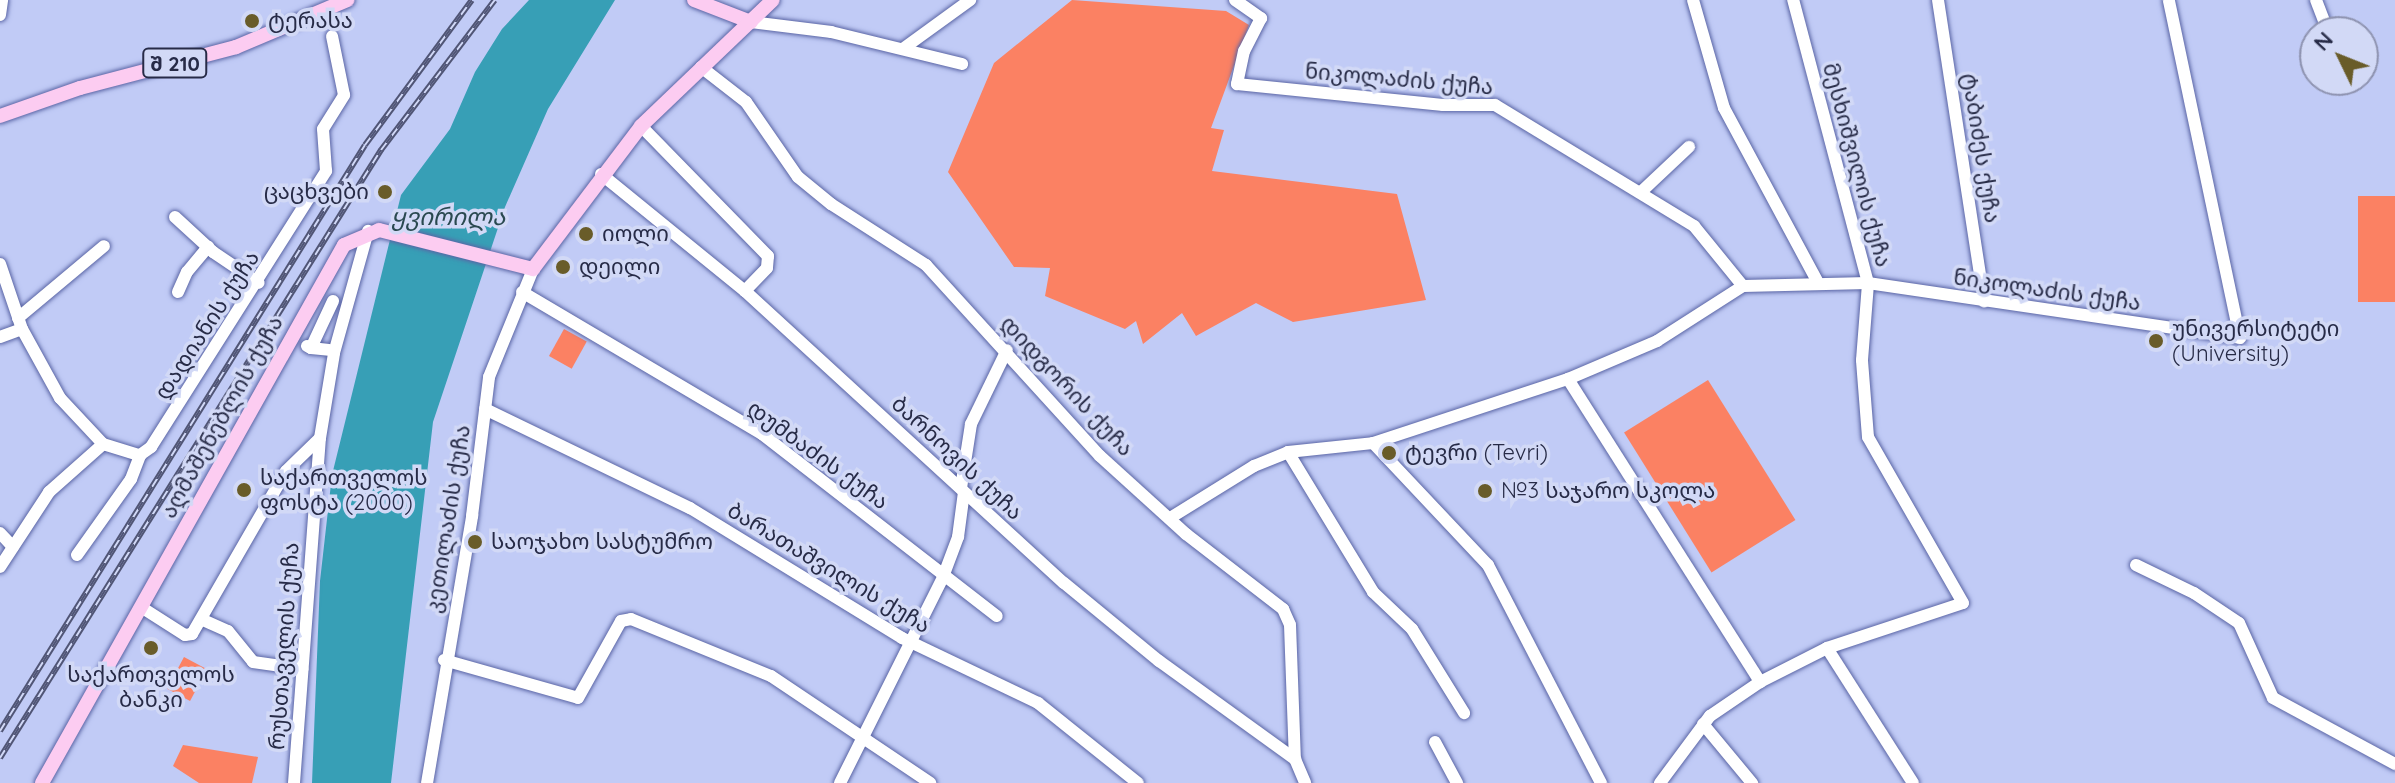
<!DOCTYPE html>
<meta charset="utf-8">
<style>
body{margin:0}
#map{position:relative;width:2395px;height:783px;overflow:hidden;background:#c1cbf6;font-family:Quicksand,"Noto Sans Georgian",sans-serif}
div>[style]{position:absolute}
.green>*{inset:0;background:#fb8163;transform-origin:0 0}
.water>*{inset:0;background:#379fb6}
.roads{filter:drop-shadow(0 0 2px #5a65a5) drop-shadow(0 0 2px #5a65a5)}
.minor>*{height:12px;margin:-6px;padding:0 6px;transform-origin:6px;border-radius:6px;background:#fff}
.major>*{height:14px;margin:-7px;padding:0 7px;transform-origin:7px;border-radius:7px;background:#fcccf1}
.rail>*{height:6px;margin-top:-3px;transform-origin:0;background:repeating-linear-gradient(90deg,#d2d9f6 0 9px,#505575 0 18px);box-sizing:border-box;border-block:2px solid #505575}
.dots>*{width:22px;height:22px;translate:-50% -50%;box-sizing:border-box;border:4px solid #d2d9f6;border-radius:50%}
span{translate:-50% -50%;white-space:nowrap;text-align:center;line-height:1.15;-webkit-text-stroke:7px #d2d9f6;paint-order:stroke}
.shield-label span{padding:2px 6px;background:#d2d9f6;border:2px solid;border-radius:6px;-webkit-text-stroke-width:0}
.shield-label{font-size:20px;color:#272b47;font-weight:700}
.poi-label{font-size:22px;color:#272b47}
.left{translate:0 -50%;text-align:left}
.right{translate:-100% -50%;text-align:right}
.street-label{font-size:22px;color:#272b47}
.water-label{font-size:24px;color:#2a4950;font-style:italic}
.north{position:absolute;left:2299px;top:16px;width:80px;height:80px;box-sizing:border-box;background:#d2d9f6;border:2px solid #8e93b0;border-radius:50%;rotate:313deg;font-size:22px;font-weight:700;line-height:32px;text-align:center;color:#272b47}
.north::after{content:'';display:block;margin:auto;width:28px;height:36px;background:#695c29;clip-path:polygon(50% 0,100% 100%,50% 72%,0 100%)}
</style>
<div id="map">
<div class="green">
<div style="clip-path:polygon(1072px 0,1226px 11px,1249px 25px,1211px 128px,1224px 130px,1212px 171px,1397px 194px,1426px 300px,1293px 322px,1256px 303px,1196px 336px,1182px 313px,1143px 344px,1136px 321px,1125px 329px,1045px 296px,1050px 268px,1014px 267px,948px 172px,994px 63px)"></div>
<div style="left:2395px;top:196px;width:106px;height:37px;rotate:90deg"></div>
<div style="left:564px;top:329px;width:26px;height:31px;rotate:29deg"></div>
<div style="left:1708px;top:380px;width:165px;height:99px;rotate:58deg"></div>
<div style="left:184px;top:657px;width:26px;height:36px;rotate:28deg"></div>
<div style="clip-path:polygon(183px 745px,258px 757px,252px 783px,199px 783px,173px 766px)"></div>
</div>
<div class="water">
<div style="clip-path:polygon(529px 0,615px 0,548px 109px,505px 207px,433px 422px,391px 783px,312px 783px,320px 581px,332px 475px,401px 195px,450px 129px,475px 72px,502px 29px)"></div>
</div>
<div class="roads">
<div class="minor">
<div style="left:1235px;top:0;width:32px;rotate:35deg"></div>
<div style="left:1261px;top:18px;width:37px;rotate:117deg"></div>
<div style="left:1244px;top:51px;width:34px;rotate:102deg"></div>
<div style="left:1237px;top:84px;width:207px;rotate:5.8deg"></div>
<div style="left:1443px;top:105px;width:52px"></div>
<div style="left:1495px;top:105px;width:233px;rotate:31.3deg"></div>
<div style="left:1694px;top:226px;width:77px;rotate:50.8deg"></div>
<div style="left:1693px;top:0;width:112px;rotate:74deg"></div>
<div style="left:1724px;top:108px;width:196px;rotate:61.7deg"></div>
<div style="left:1938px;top:0;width:305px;rotate:81.3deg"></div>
<div style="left:2316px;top:0;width:34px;rotate:69deg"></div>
<div style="left:0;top:15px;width:15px;rotate:-82deg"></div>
<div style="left:751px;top:22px;width:81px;rotate:7.1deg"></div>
<div style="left:831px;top:32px;width:135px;rotate:13.7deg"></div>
<div style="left:904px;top:48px;width:82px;rotate:-36deg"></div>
<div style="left:701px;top:67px;width:57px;rotate:37.9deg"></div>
<div style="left:746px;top:102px;width:91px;rotate:55.3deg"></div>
<div style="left:798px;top:177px;width:43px;rotate:39.3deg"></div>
<div style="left:831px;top:204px;width:113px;rotate:32.7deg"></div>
<div style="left:926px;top:265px;width:258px;rotate:47.7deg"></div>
<div style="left:1100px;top:456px;width:116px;rotate:42.2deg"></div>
<div style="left:1186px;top:534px;width:123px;rotate:37.7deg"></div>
<div style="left:1283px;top:609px;width:17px;rotate:66deg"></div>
<div style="left:1290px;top:625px;width:134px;rotate:87.9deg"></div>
<div style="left:1295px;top:759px;width:26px;rotate:67deg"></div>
<div style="left:641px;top:126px;width:182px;rotate:45.7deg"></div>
<div style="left:768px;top:256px;width:12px;rotate:95deg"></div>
<div style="left:767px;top:268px;width:32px;rotate:134deg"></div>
<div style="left:601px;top:174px;width:186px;rotate:39.1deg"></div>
<div style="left:745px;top:291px;width:432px;rotate:42.5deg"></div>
<div style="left:1064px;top:583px;width:123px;rotate:39.4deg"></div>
<div style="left:1159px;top:661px;width:168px;rotate:35.8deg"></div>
<div style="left:1641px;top:192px;width:66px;rotate:-43.2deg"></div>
<div style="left:175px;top:217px;width:52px;rotate:42.6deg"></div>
<div style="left:213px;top:252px;width:55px;rotate:34deg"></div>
<div style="left:0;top:264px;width:69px;rotate:71.3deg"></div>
<div style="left:22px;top:329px;width:79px;rotate:61.2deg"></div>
<div style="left:60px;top:398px;width:63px;rotate:46.9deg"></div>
<div style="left:103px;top:444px;width:39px;rotate:17deg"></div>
<div style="left:140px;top:455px;width:14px;rotate:-36deg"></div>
<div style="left:151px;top:447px;width:327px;rotate:-57.6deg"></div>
<div style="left:326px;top:171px;width:42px;rotate:-94.1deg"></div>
<div style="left:323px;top:129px;width:40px;rotate:-58deg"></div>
<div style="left:344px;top:95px;width:60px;rotate:-101.5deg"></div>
<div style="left:178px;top:292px;width:22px;rotate:-66deg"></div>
<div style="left:187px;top:272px;width:33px;rotate:-50deg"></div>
<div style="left:522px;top:292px;width:279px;rotate:30.6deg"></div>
<div style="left:762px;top:434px;width:297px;rotate:37.8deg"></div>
<div style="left:18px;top:318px;width:112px;rotate:-39.9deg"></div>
<div style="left:0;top:337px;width:23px;rotate:-20deg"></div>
<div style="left:307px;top:346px;width:4px;rotate:27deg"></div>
<div style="left:311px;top:348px;width:52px;rotate:-64.9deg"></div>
<div style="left:311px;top:348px;width:18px;rotate:6deg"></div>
<div style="left:1568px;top:379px;width:359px;rotate:57.6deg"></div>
<div style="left:485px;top:409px;width:228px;rotate:25.8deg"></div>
<div style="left:690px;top:508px;width:249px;rotate:31.5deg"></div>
<div style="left:902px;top:638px;width:151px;rotate:25.5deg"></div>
<div style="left:1038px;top:703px;width:128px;rotate:38.7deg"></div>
<div style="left:1373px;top:443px;width:168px;rotate:46.7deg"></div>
<div style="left:1488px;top:565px;width:246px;rotate:62.6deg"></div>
<div style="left:1288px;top:452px;width:164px;rotate:58.7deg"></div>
<div style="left:1373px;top:592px;width:54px;rotate:43.5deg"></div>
<div style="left:1412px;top:629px;width:99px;rotate:58.2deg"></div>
<div style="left:961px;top:488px;width:65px;rotate:-81.1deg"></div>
<div style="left:971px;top:424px;width:82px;rotate:-64.1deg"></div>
<div style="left:1170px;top:518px;width:99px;rotate:-31.8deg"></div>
<div style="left:1254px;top:466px;width:37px;rotate:-22deg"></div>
<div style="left:1288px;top:452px;width:85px;rotate:-6deg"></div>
<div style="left:1373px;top:443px;width:205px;rotate:-18.2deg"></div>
<div style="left:1568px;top:379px;width:97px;rotate:-23.1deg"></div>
<div style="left:1657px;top:341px;width:102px;rotate:-32.6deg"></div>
<div style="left:1743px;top:286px;width:125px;rotate:-1.4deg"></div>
<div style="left:1868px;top:283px;width:376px;rotate:8.4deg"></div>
<div style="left:2240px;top:338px;width:345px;rotate:-101.9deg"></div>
<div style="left:0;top:533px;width:19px;rotate:47deg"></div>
<div style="left:77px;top:555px;width:93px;rotate:-54.6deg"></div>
<div style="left:131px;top:479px;width:26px;rotate:-69deg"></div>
<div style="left:2136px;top:565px;width:64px;rotate:25.8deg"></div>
<div style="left:2194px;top:593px;width:54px;rotate:33.7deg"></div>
<div style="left:2239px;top:623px;width:82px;rotate:65.6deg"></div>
<div style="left:2273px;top:698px;width:139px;rotate:28.4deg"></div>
<div style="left:0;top:567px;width:90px;rotate:-56.8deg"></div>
<div style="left:49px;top:492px;width:72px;rotate:-41.6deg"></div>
<div style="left:141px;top:607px;width:52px;rotate:32.5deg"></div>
<div style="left:185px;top:635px;width:7px;rotate:-8deg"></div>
<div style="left:192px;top:634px;width:188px;rotate:-60deg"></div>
<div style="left:286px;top:471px;width:47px;rotate:-44.1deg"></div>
<div style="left:203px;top:620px;width:27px;rotate:24deg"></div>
<div style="left:228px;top:631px;width:40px;rotate:51deg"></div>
<div style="left:253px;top:662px;width:50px;rotate:8deg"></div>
<div style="left:1827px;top:648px;width:160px;rotate:57.5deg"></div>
<div style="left:444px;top:660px;width:139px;rotate:15.8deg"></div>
<div style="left:578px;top:698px;width:88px;rotate:-60.8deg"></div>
<div style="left:621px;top:621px;width:10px;rotate:-11deg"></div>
<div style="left:631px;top:619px;width:151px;rotate:22.2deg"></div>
<div style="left:771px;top:676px;width:192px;rotate:33.9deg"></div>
<div style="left:1703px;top:724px;width:77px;rotate:50.3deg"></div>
<div style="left:1435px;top:742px;width:47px;rotate:61.8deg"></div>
<div style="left:294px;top:783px;width:346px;rotate:-85.7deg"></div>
<div style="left:320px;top:438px;width:86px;rotate:-80.6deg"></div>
<div style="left:334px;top:353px;width:127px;rotate:-74.4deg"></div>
<div style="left:427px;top:783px;width:271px;rotate:-80.4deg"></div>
<div style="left:472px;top:516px;width:140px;rotate:-83deg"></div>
<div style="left:489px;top:377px;width:117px;rotate:-67.8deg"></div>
<div style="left:840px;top:783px;width:230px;rotate:-63.4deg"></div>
<div style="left:943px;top:577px;width:43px;rotate:-69.4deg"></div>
<div style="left:958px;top:537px;width:45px;rotate:-82.4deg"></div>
<div style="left:1660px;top:783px;width:84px;rotate:-53.3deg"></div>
<div style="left:1710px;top:716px;width:60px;rotate:-34.2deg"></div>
<div style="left:1760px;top:682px;width:75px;rotate:-26.9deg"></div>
<div style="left:1827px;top:648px;width:143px;rotate:-18.3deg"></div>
<div style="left:1963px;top:603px;width:191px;rotate:-119.8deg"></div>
<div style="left:1868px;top:437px;width:77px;rotate:-94.5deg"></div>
<div style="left:1862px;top:360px;width:77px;rotate:-85.5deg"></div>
<div style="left:1868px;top:283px;width:293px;rotate:-104.8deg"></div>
</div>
<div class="major">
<div style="left:694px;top:0;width:61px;rotate:21.1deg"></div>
<div style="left:0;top:116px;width:85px;rotate:-19.3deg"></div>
<div style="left:80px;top:88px;width:161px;rotate:-14.7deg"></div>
<div style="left:236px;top:47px;width:121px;rotate:-22.9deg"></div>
<div style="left:42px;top:783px;width:617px;rotate:-60.69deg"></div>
<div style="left:344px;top:245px;width:38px;rotate:-23deg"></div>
<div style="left:379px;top:230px;width:159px;rotate:14.2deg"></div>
<div style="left:533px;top:269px;width:179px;rotate:-52.9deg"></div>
<div style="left:641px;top:126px;width:182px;rotate:-43.7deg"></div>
</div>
</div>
<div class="rail">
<div style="left:0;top:731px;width:690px;rotate:-58.08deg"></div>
<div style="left:365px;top:145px;width:180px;rotate:-53.6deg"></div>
<div style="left:0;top:758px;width:718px;rotate:-57.93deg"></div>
<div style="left:381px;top:150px;width:188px;rotate:-52.8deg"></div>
</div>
<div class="dots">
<div style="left:252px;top:21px;background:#695c29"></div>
<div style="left:385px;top:192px;background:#695c29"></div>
<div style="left:586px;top:234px;background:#695c29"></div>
<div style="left:563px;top:267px;background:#695c29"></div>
<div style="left:2156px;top:341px;background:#695c29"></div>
<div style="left:1389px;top:453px;background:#695c29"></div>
<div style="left:244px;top:490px;background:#695c29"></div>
<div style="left:1485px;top:491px;background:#695c29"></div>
<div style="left:475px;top:542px;background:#695c29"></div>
<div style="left:151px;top:648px;background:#695c29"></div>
</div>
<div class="shield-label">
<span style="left:175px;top:63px">შ 210</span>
</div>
<div class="poi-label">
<span class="left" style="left:268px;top:21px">ტერასა</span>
<span class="right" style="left:369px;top:192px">ცაცხვები</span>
<span class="left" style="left:602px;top:234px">იოლი</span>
<span class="left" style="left:579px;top:267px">დეილი</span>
<span class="left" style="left:2172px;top:341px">უნივერსიტეტი<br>(University)</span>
<span class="left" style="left:1405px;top:453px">ტევრი (Tevri)</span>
<span class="left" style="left:260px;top:490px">საქართველოს<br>ფოსტა (2000)</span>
<span class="left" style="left:1501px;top:491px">№3 საჯარო სკოლა</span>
<span class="left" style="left:491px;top:542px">საოჯახო სასტუმრო</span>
<span style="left:151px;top:687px">საქართველოს<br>ბანკი</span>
</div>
<div class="street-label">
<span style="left:1399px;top:79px;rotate:5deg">ნიკოლაძის ქუჩა</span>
<span style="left:1981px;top:148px;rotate:81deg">ტაბიძეს ქუჩა</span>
<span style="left:1857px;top:165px;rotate:75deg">მესხიშვილის ქუჩა</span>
<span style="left:2047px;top:290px;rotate:8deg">ნიკოლაძის ქუჩა</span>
<span style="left:207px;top:325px;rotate:-57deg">დადიანის ქუჩა</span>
<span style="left:1067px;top:386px;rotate:47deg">დიდგორის ქუჩა</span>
<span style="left:222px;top:417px;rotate:-61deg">აღმაშენებლის ქუჩა</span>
<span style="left:818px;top:455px;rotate:36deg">დუმბაძის ქუჩა</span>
<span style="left:957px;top:458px;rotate:43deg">ბარნოვის ქუჩა</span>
<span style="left:448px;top:519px;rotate:-81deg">კეთილაძის ქუჩა</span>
<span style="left:829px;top:568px;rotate:31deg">ბარათაშვილის ქუჩა</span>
<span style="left:284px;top:646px;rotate:-86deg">რუსთაველის ქუჩა</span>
</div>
<div class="water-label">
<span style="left:448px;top:217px">ყვირილა</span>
</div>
<div class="north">N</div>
</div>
